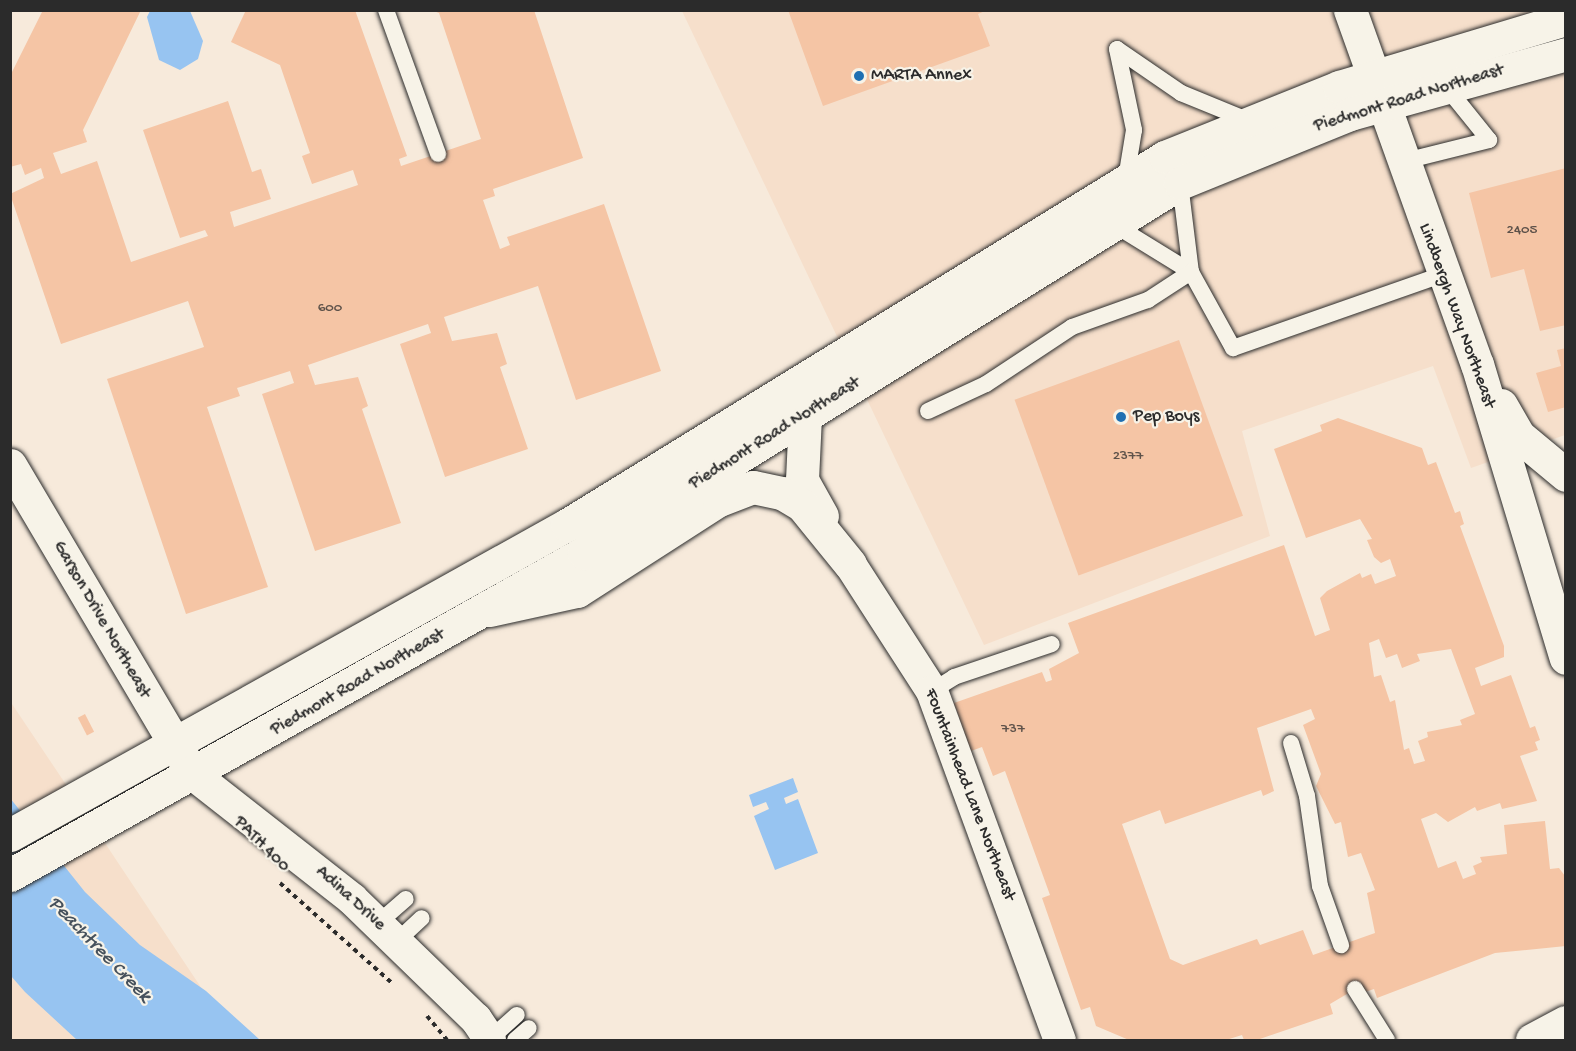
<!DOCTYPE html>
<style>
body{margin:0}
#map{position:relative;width:1576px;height:1051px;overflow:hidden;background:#f7eadb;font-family:"Gochi Hand",sans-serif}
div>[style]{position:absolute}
.built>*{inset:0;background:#f6dfcb}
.water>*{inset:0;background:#97c4f1}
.building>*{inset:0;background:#f5c5a5;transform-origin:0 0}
.path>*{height:4px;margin-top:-2px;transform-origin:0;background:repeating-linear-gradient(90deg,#2b2b2b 0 4.5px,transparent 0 9px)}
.roads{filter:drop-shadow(0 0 2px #2b2b2b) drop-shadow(0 0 2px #2b2b2b)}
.service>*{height:16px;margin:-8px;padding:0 8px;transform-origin:8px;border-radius:8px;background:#f7f3e8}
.minor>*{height:32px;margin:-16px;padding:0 16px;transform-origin:16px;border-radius:16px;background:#f7f3e8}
.tertiary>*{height:33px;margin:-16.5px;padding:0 16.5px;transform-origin:16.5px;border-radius:16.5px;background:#f7f3e8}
.secondary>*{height:33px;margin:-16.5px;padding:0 16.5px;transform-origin:16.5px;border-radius:16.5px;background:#f7f3e8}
.dots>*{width:16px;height:16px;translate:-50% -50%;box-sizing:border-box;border:3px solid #f7f3e8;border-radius:50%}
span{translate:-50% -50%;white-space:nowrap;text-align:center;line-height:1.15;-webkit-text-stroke:4.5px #f7f3e8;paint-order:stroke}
.number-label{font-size:15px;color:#5e524a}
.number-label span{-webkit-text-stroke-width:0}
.poi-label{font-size:18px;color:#2b2b2b}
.left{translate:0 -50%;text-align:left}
.street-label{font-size:18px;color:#2b2b2b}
.water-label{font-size:20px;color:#46515c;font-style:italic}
.frame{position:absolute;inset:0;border:12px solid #2b2b2b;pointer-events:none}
</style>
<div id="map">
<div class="built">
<div style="clip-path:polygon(682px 11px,1565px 11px,1565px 435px,1471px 468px,1433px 366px,1242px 431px,1270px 536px,984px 645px)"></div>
<div style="clip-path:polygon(10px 701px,83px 810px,236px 1040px,11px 1040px)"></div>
</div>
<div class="water">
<div style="clip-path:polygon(150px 11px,190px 11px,203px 41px,198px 59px,180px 70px,159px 60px,147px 17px)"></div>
<div style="clip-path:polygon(793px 778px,798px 792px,784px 798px,786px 804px,798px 799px,818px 853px,775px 870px,754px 816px,769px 809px,766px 802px,753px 807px,749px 795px)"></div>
<div style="clip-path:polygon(10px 798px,85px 892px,140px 945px,206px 991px,260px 1040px,77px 1040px,25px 992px,11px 976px)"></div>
</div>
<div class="building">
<div style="clip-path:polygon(43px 10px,141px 10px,83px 130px,87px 142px,53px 153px,61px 174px,97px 161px,131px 262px,208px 236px,205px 230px,180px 238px,143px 130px,228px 101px,252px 172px,261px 169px,271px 199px,230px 212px,234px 227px,358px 185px,353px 170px,312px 184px,302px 156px,310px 153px,280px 65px,231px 42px,246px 10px,355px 10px,407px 156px,399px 159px,401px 166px,481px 139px,439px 13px,431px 10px,534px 10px,583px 158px,493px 189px,495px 196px,483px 200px,500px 249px,510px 245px,507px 237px,604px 204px,661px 371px,576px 400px,538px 286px,444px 317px,452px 341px,497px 333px,507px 364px,500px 367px,528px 449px,445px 477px,400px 344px,431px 333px,428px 324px,308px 365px,315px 385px,358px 377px,368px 406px,362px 409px,401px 523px,315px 551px,262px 394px,294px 383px,290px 371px,237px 388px,240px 396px,207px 407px,268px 587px,186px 614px,107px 379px,204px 347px,188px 301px,61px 344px,10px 194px,44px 178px,41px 168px,25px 175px,21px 164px,10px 167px,10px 76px)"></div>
<div style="clip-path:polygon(788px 10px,987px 10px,978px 14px,990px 46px,823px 106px)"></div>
<div style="clip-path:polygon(1566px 168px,1566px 325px,1540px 331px,1524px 269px,1491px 278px,1469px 193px)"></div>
<div style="left:1179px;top:340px;width:187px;height:175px;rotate:70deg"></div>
<div style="clip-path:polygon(1566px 348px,1566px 407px,1548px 412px,1536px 373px,1561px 366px,1557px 350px)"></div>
<div style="clip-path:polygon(evenodd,1338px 418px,1422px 448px,1428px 465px,1436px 462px,1455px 513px,1460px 511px,1464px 524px,1460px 526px,1504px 646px,1504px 657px,1475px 668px,1481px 686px,1511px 675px,1530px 728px,1535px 726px,1540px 740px,1535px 742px,1538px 750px,1520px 756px,1537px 801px,1502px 809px,1500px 803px,1477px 811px,1475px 807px,1448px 822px,1436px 813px,1421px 819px,1438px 868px,1456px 861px,1463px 879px,1476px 874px,1473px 866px,1482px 862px,1480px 857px,1507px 854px,1504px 825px,1545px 821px,1550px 869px,1559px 868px,1565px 876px,1566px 946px,1495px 953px,1377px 998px,1374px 989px,1359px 994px,1357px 988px,1330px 1004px,1333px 1014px,1257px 1040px,1244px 1040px,1242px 1035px,1226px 1040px,1129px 1040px,1096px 1026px,1090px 1007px,1081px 1010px,1042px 898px,1050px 895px,1005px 771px,993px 776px,982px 747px,971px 751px,954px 703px,1042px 672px,1046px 682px,1052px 680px,1049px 669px,1079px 653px,1068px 623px,1284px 545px,1315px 636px,1330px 630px,1320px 598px,1327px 591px,1360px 573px,1362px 578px,1371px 574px,1375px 584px,1396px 576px,1390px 559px,1381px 563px,1374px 557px,1367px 540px,1372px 539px,1360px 519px,1306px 538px,1274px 449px,1322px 431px,1320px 425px,1338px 418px,1379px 639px,1386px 658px,1397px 654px,1402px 668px,1420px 661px,1417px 654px,1451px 649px,1475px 714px,1460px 720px,1462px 725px,1427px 732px,1428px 737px,1418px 741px,1425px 761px,1414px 764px,1409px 748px,1404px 750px,1395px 700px,1390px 702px,1381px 675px,1374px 677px,1369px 643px,1379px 639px,1338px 418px,1311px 709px,1315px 719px,1303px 725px,1321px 774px,1316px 786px,1335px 824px,1341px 822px,1348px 857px,1361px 853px,1375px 890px,1367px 893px,1375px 933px,1313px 955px,1303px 930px,1260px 945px,1257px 939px,1183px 965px,1170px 959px,1122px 824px,1160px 810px,1165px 824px,1261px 790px,1263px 796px,1274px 791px,1257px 728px,1311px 709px)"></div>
<div style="left:85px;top:714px;width:20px;height:8px;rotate:63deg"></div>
</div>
<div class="path">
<div style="left:280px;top:883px;width:152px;rotate:41.8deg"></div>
<div style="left:427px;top:1016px;width:31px;rotate:50deg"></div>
</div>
<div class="roads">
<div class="service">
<div style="left:386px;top:10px;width:153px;rotate:70.1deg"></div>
<div style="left:1117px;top:49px;width:78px;rotate:34.5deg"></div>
<div style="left:1181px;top:93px;width:71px;rotate:22.2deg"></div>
<div style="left:1117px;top:49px;width:83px;rotate:78.1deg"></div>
<div style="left:1134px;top:130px;width:50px;rotate:99.3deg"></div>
<div style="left:1401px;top:162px;width:91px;rotate:-14deg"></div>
<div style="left:1489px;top:140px;width:67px;rotate:-128.9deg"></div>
<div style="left:1180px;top:183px;width:90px;rotate:83deg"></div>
<div style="left:1191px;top:272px;width:87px;rotate:61.1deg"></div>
<div style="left:1233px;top:348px;width:221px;rotate:-19.3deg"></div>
<div style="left:1113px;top:224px;width:92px;rotate:31.6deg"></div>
<div style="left:928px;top:411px;width:64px;rotate:-25deg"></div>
<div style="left:986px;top:384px;width:103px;rotate:-33.5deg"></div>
<div style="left:1072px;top:327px;width:81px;rotate:-19.6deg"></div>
<div style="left:1148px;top:300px;width:51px;rotate:-33.1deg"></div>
<div style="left:932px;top:691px;width:26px;rotate:-32deg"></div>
<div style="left:954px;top:677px;width:103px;rotate:-18.6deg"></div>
<div style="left:1291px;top:743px;width:55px;rotate:73.2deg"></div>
<div style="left:1307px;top:796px;width:91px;rotate:81.8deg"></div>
<div style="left:1320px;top:886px;width:63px;rotate:70.4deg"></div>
<div style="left:377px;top:924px;width:38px;rotate:-41deg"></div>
<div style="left:396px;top:942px;width:35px;rotate:-43deg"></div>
<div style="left:1355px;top:989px;width:60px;rotate:57.9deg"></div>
<div style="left:490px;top:1039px;width:36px;rotate:-42deg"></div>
<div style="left:515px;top:1040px;width:18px;rotate:-41deg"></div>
</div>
<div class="minor">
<div style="left:850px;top:564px;width:151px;rotate:57.2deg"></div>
<div style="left:932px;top:691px;width:372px;rotate:69.9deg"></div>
<div style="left:194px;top:775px;width:201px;rotate:38.1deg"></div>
<div style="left:352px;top:899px;width:173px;rotate:44.1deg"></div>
<div style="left:476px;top:1019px;width:25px;rotate:56deg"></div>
<div style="left:1532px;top:1040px;width:38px;rotate:-28deg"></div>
</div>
<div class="tertiary">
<div style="left:805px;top:416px;width:64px;rotate:92.7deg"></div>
<div style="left:802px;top:480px;width:41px;rotate:60.9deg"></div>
<div style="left:489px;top:610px;width:90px;rotate:-12.2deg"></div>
<div style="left:577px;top:591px;width:169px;rotate:-32.7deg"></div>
<div style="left:719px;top:500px;width:36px;rotate:-21deg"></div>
<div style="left:753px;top:487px;width:30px;rotate:12deg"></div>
<div style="left:782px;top:493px;width:23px;rotate:31deg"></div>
<div style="left:802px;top:505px;width:76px;rotate:50.9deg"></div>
</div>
<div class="secondary">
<div style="left:1350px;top:10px;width:376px;rotate:70.3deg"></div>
<div style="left:1477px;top:364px;width:307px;rotate:73.2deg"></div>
<div style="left:1501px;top:405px;width:36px;rotate:60deg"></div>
<div style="left:1519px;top:436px;width:61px;rotate:39.7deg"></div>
<div style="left:10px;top:465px;width:346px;rotate:59.4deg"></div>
<div style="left:10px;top:835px;width:637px;rotate:-29.1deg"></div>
<div style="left:567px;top:525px;width:702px;rotate:-31.61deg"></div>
<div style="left:1165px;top:157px;width:188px;rotate:-21.9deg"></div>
<div style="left:1339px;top:87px;width:237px;rotate:-16.7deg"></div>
<div style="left:10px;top:875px;width:658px;rotate:-29.29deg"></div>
<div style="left:584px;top:553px;width:702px;rotate:-31.83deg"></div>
<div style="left:1180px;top:183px;width:183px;rotate:-22.1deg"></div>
<div style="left:1350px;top:114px;width:224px;rotate:-15.5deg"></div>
</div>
</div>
<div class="dots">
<div style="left:859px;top:76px;background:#1f6fb2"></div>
<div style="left:1121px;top:417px;background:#1f6fb2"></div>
</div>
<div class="number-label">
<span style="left:1522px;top:231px">2405</span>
<span style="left:330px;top:309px">600</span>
<span style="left:1128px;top:457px">2377</span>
<span style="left:1013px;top:730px">737</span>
</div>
<div class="poi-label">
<span class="left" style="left:871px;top:76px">MARTA Annex</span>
<span class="left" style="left:1133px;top:417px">Pep Boys</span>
</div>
<div class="street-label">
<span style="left:1409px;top:99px;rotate:-17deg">Piedmont Road Northeast</span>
<span style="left:1456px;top:316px;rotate:70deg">Lindbergh Way Northeast</span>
<span style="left:775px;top:434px;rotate:-32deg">Piedmont Road Northeast</span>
<span style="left:101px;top:620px;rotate:60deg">Garson Drive Northeast</span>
<span style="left:358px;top:683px;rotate:-30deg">Piedmont Road Northeast</span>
<span style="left:969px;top:795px;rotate:69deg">Fountainhead Lane Northeast</span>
<span style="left:261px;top:845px;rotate:45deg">PATH 400</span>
<span style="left:350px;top:899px;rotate:42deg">Adina Drive</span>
</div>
<div class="water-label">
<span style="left:99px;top:950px;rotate:46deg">Peachtree Creek</span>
</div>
<div class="frame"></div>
</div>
